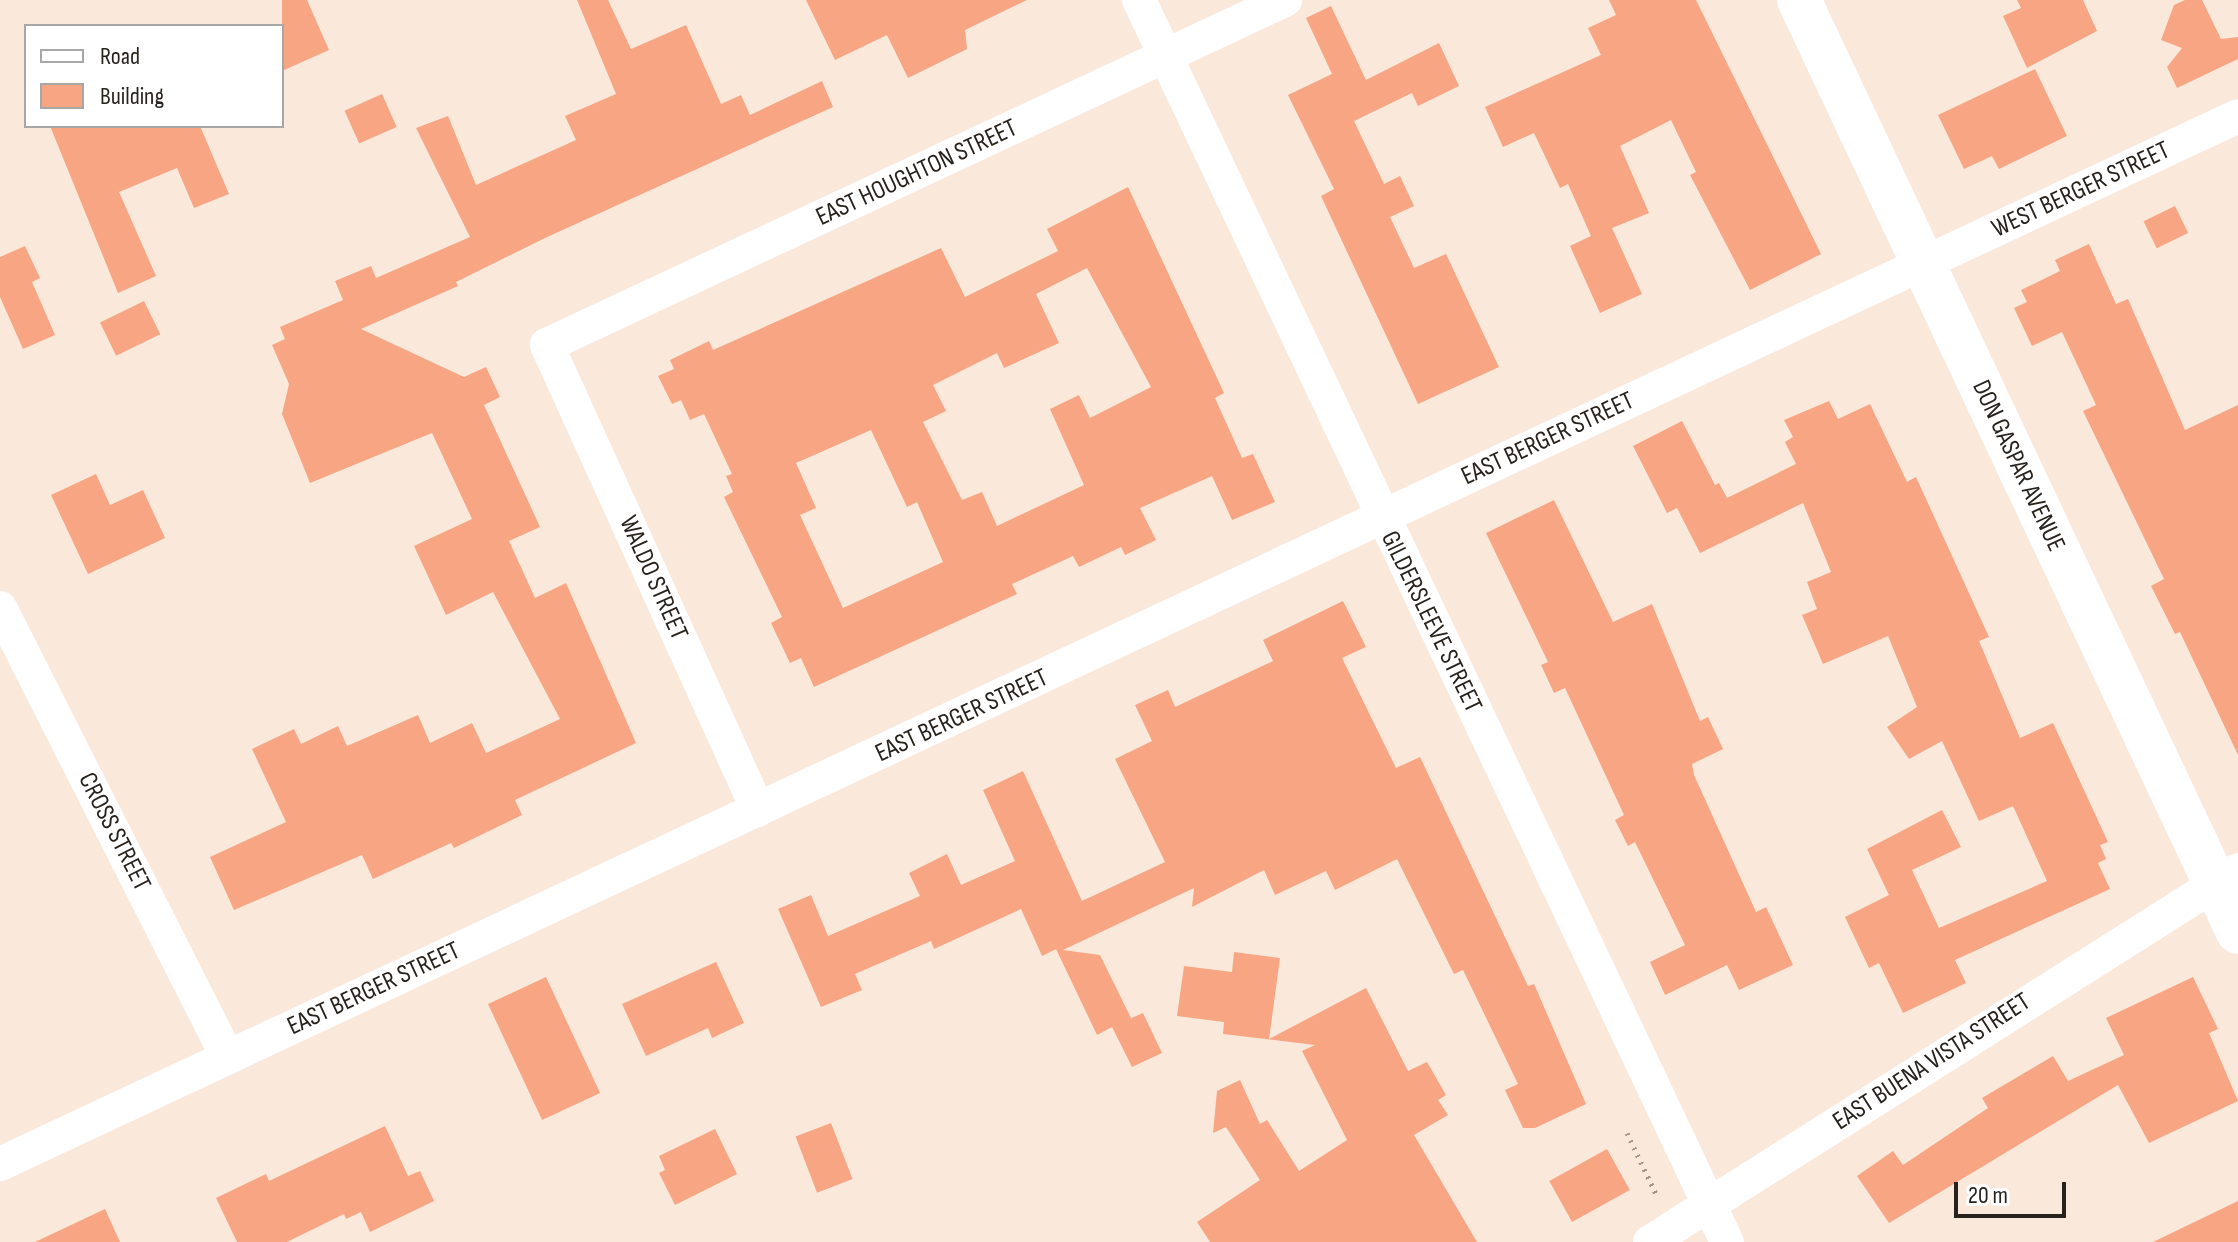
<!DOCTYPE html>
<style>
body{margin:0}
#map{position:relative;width:2238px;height:1242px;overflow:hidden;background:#fae8db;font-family:"Sofia Sans Condensed",sans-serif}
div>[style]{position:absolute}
.building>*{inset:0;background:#f8a583;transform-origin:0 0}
.path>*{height:5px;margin-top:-2.5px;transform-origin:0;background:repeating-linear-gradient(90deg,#a2958b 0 2px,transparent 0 8px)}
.street>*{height:34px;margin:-17px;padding:0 17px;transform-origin:17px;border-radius:17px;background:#fff}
.secondary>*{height:44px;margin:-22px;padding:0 22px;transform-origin:22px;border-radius:22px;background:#fff}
span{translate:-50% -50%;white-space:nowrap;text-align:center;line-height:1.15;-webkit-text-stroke:6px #fff;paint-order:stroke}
.street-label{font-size:26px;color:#28221d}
.legend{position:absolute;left:24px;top:24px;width:260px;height:104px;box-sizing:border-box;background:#fff;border:2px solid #a9a7a5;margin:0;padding:10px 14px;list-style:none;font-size:24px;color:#28221d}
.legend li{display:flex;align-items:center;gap:16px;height:40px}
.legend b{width:40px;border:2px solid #a9a7a5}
.scale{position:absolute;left:1954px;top:1182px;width:112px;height:36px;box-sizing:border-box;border:4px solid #28221d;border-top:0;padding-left:10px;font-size:24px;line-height:28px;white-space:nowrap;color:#28221d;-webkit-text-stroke:6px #fff;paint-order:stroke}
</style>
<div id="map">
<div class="building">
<div style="clip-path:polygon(282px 0,307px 0,329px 50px,282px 71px)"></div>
<div style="clip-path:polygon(577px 0,608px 0,631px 49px,686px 25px,721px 104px,741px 95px,750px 115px,822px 81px,833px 107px,545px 238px,456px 282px,458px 286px,361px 329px,464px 377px,486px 367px,500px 397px,484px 405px,540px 527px,509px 541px,535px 598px,566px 583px,636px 743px,515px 800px,522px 815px,454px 848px,451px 843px,373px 879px,362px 855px,234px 910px,210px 857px,286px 822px,252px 749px,294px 729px,301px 744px,338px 726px,347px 746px,418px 715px,430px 743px,472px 723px,486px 753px,560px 719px,493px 592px,446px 615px,414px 546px,472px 519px,432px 433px,310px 483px,282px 414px,289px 384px,272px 345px,285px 339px,280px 327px,343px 300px,335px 281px,371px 266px,376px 278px,470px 237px,416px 128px,448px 116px,476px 185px,576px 140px,565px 116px,616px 94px)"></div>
<div style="clip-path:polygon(806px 0,1027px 0,965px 30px,967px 49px,908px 78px,887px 35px,835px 60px)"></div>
<div style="clip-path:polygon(1609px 0,1696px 0,1821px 254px,1750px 290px,1690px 175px,1696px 172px,1671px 120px,1620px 146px,1649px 213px,1612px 228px,1642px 294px,1600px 313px,1570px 246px,1591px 236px,1568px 184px,1560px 188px,1534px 133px,1503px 147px,1485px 107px,1601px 55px,1588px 28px,1616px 15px)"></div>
<div style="clip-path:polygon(2017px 0,2083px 0,2097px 31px,2027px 68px,2003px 16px,2021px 8px)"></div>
<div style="clip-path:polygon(2185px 0,2202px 0,2221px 39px,2238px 37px,2238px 59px,2177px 88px,2167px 67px,2182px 48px,2161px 40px,2174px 5px)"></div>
<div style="clip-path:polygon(1331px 6px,1366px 80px,1439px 43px,1459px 86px,1418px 106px,1412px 93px,1354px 121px,1384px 184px,1400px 176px,1414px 206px,1390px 217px,1414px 268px,1446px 254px,1499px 367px,1418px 404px,1321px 196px,1334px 189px,1288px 95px,1332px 74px,1306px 18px)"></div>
<div style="clip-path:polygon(2035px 69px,2067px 136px,1999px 169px,1992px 156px,1964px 169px,1938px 115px)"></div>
<div style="left:382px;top:94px;width:36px;height:41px;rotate:66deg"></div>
<div style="clip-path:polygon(50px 126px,200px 126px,229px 194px,194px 208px,177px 168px,119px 192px,156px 276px,118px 293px)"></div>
<div style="clip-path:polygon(evenodd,1128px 187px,1224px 393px,1215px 398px,1242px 458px,1253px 454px,1275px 502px,1232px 520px,1212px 476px,1140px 508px,1156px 540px,1125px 555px,1121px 547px,1079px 567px,1073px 556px,1012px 584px,1017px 594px,814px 687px,801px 658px,790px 663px,771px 623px,782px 617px,724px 497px,733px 492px,726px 476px,732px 474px,704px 414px,690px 420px,681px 400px,672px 404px,658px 376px,674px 369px,670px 360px,709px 341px,713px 350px,941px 248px,965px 297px,1058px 251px,1047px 229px,1128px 187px,1087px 268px,1151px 387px,1090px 418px,1079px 395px,1050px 409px,1084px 485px,997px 526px,982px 492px,962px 500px,923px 422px,946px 411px,933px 385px,997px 353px,1004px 368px,1059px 343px,1036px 294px,1087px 268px,1128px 187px,871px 430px,907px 507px,917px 502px,943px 562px,843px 608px,800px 515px,816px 508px,796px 463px,871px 430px)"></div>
<div style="left:2175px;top:206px;width:30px;height:35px;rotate:64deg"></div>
<div style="clip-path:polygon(2089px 244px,2116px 304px,2128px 299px,2185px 430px,2238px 405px,2238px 755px,2180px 632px,2175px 634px,2151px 586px,2164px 579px,2083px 411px,2096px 405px,2062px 332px,2032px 346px,2014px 308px,2027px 302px,2021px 290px,2060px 271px,2055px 260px)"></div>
<div style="clip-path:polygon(25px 246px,40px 278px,32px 282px,55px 335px,23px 349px,0 297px,0 257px)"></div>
<div style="left:144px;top:301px;width:37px;height:49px;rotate:64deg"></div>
<div style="clip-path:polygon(1829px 401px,1838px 419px,1870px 404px,1907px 482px,1916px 477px,1989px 637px,1979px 641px,2020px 738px,2053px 723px,2108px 842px,2100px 845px,2106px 859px,2098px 863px,2110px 889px,1955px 960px,1966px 983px,1903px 1013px,1879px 963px,1869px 968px,1845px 917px,1889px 895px,1867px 849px,1942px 810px,1961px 847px,1912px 870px,1939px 928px,2047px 881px,2013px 806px,1979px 821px,1942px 741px,1909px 759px,1887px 727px,1917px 707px,1888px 636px,1823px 664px,1802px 615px,1817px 609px,1807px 582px,1831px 572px,1803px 503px,1700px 553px,1677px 508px,1667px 513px,1633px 446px,1682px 421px,1715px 485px,1719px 483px,1727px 498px,1796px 464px,1785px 442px,1793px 437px,1784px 420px)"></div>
<div style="clip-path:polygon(96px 474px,110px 505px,143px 490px,165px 538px,88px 574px,51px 495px)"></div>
<div style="clip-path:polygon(1554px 500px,1613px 622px,1652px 604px,1700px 721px,1708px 717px,1723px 749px,1692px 764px,1694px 775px,1756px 912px,1766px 907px,1793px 965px,1739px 990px,1727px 965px,1665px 995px,1650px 962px,1685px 945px,1635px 842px,1628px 846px,1615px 820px,1624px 815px,1565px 688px,1554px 693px,1541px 665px,1548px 662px,1486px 533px)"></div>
<div style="clip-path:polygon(1343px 601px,1366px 647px,1342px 658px,1396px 768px,1420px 757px,1528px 986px,1534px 984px,1586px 1104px,1535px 1128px,1523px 1128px,1505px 1090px,1518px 1084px,1463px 970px,1454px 974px,1397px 859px,1335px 890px,1326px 871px,1275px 895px,1264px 870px,1192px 907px,1194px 888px,1063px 950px,1100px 955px,1131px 1018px,1127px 1020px,1143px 1013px,1162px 1053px,1132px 1067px,1112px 1027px,1097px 1035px,1056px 949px,1042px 956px,1021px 909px,934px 949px,931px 941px,855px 974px,862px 990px,821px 1007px,778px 909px,811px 895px,828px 936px,920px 896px,909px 873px,947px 854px,961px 885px,1015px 861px,983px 790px,1023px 771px,1082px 901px,1165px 862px,1115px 759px,1152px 741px,1135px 705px,1168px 690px,1175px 707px,1273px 661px,1263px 640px)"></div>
<div style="clip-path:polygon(1234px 952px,1280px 958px,1269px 1039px,1366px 988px,1408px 1071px,1427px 1062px,1446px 1095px,1438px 1100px,1448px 1115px,1414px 1135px,1477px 1242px,1210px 1242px,1197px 1222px,1260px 1180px,1226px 1127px,1213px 1133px,1217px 1091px,1240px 1080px,1260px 1124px,1267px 1120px,1299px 1171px,1347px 1140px,1302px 1051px,1315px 1045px,1223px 1034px,1224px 1022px,1177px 1016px,1184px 966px,1232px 972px)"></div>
<div style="clip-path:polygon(716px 962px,744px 1023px,712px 1038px,708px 1028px,646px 1056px,622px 1004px)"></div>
<div style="left:546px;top:977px;width:128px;height:64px;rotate:65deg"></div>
<div style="clip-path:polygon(2193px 977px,2218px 1029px,2209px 1033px,2238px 1101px,2149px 1143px,2118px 1085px,1889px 1223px,1857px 1176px,1893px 1151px,1903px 1165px,1988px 1108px,1982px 1098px,2053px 1056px,2068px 1081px,2124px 1055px,2106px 1018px)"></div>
<div style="left:831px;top:1123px;width:60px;height:38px;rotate:69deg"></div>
<div style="clip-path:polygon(385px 1126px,408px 1176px,420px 1171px,434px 1201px,370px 1232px,361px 1212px,346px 1219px,344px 1214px,287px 1242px,237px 1242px,216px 1198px,266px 1174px,269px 1181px)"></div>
<div style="clip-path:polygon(715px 1129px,737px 1174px,675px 1205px,659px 1173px,665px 1170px,659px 1156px)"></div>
<div style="left:1607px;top:1149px;width:47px;height:66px;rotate:61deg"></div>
<div style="clip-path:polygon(2238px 1201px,2238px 1242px,2153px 1242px)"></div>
<div style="clip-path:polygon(105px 1209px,120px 1242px,35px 1242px)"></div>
</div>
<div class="path">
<div style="left:1627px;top:1133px;width:70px;rotate:64.5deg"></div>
</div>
<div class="street">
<div style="left:1139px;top:0;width:1374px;rotate:64.67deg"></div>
<div style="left:0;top:608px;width:502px;rotate:63.13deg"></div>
<div style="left:758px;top:810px;width:511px;rotate:-114.41deg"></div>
<div style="left:547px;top:345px;width:815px;rotate:-25.06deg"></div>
<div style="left:0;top:1164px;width:2471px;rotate:-25.09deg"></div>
<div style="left:1650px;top:1242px;width:696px;rotate:-32.32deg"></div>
</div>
<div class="secondary">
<div style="left:1799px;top:0;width:1030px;rotate:64.78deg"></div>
</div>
<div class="street-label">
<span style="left:917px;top:173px;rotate:-25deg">EAST HOUGHTON STREET</span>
<span style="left:2081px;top:190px;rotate:-25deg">WEST BERGER STREET</span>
<span style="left:1548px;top:439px;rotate:-25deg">EAST BERGER STREET</span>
<span style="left:2018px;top:466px;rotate:65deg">DON GASPAR AVENUE</span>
<span style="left:653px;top:578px;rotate:66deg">WALDO STREET</span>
<span style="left:1431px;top:622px;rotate:64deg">GILDERSLEEVE STREET</span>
<span style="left:962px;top:716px;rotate:-25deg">EAST BERGER STREET</span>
<span style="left:114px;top:832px;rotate:63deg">CROSS STREET</span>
<span style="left:374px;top:989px;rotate:-25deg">EAST BERGER STREET</span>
<span style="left:1932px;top:1062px;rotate:-33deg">EAST BUENA VISTA STREET</span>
</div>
<ul class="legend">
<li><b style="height:10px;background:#fff"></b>Road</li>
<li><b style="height:22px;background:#f8a583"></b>Building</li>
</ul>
<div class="scale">20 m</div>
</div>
